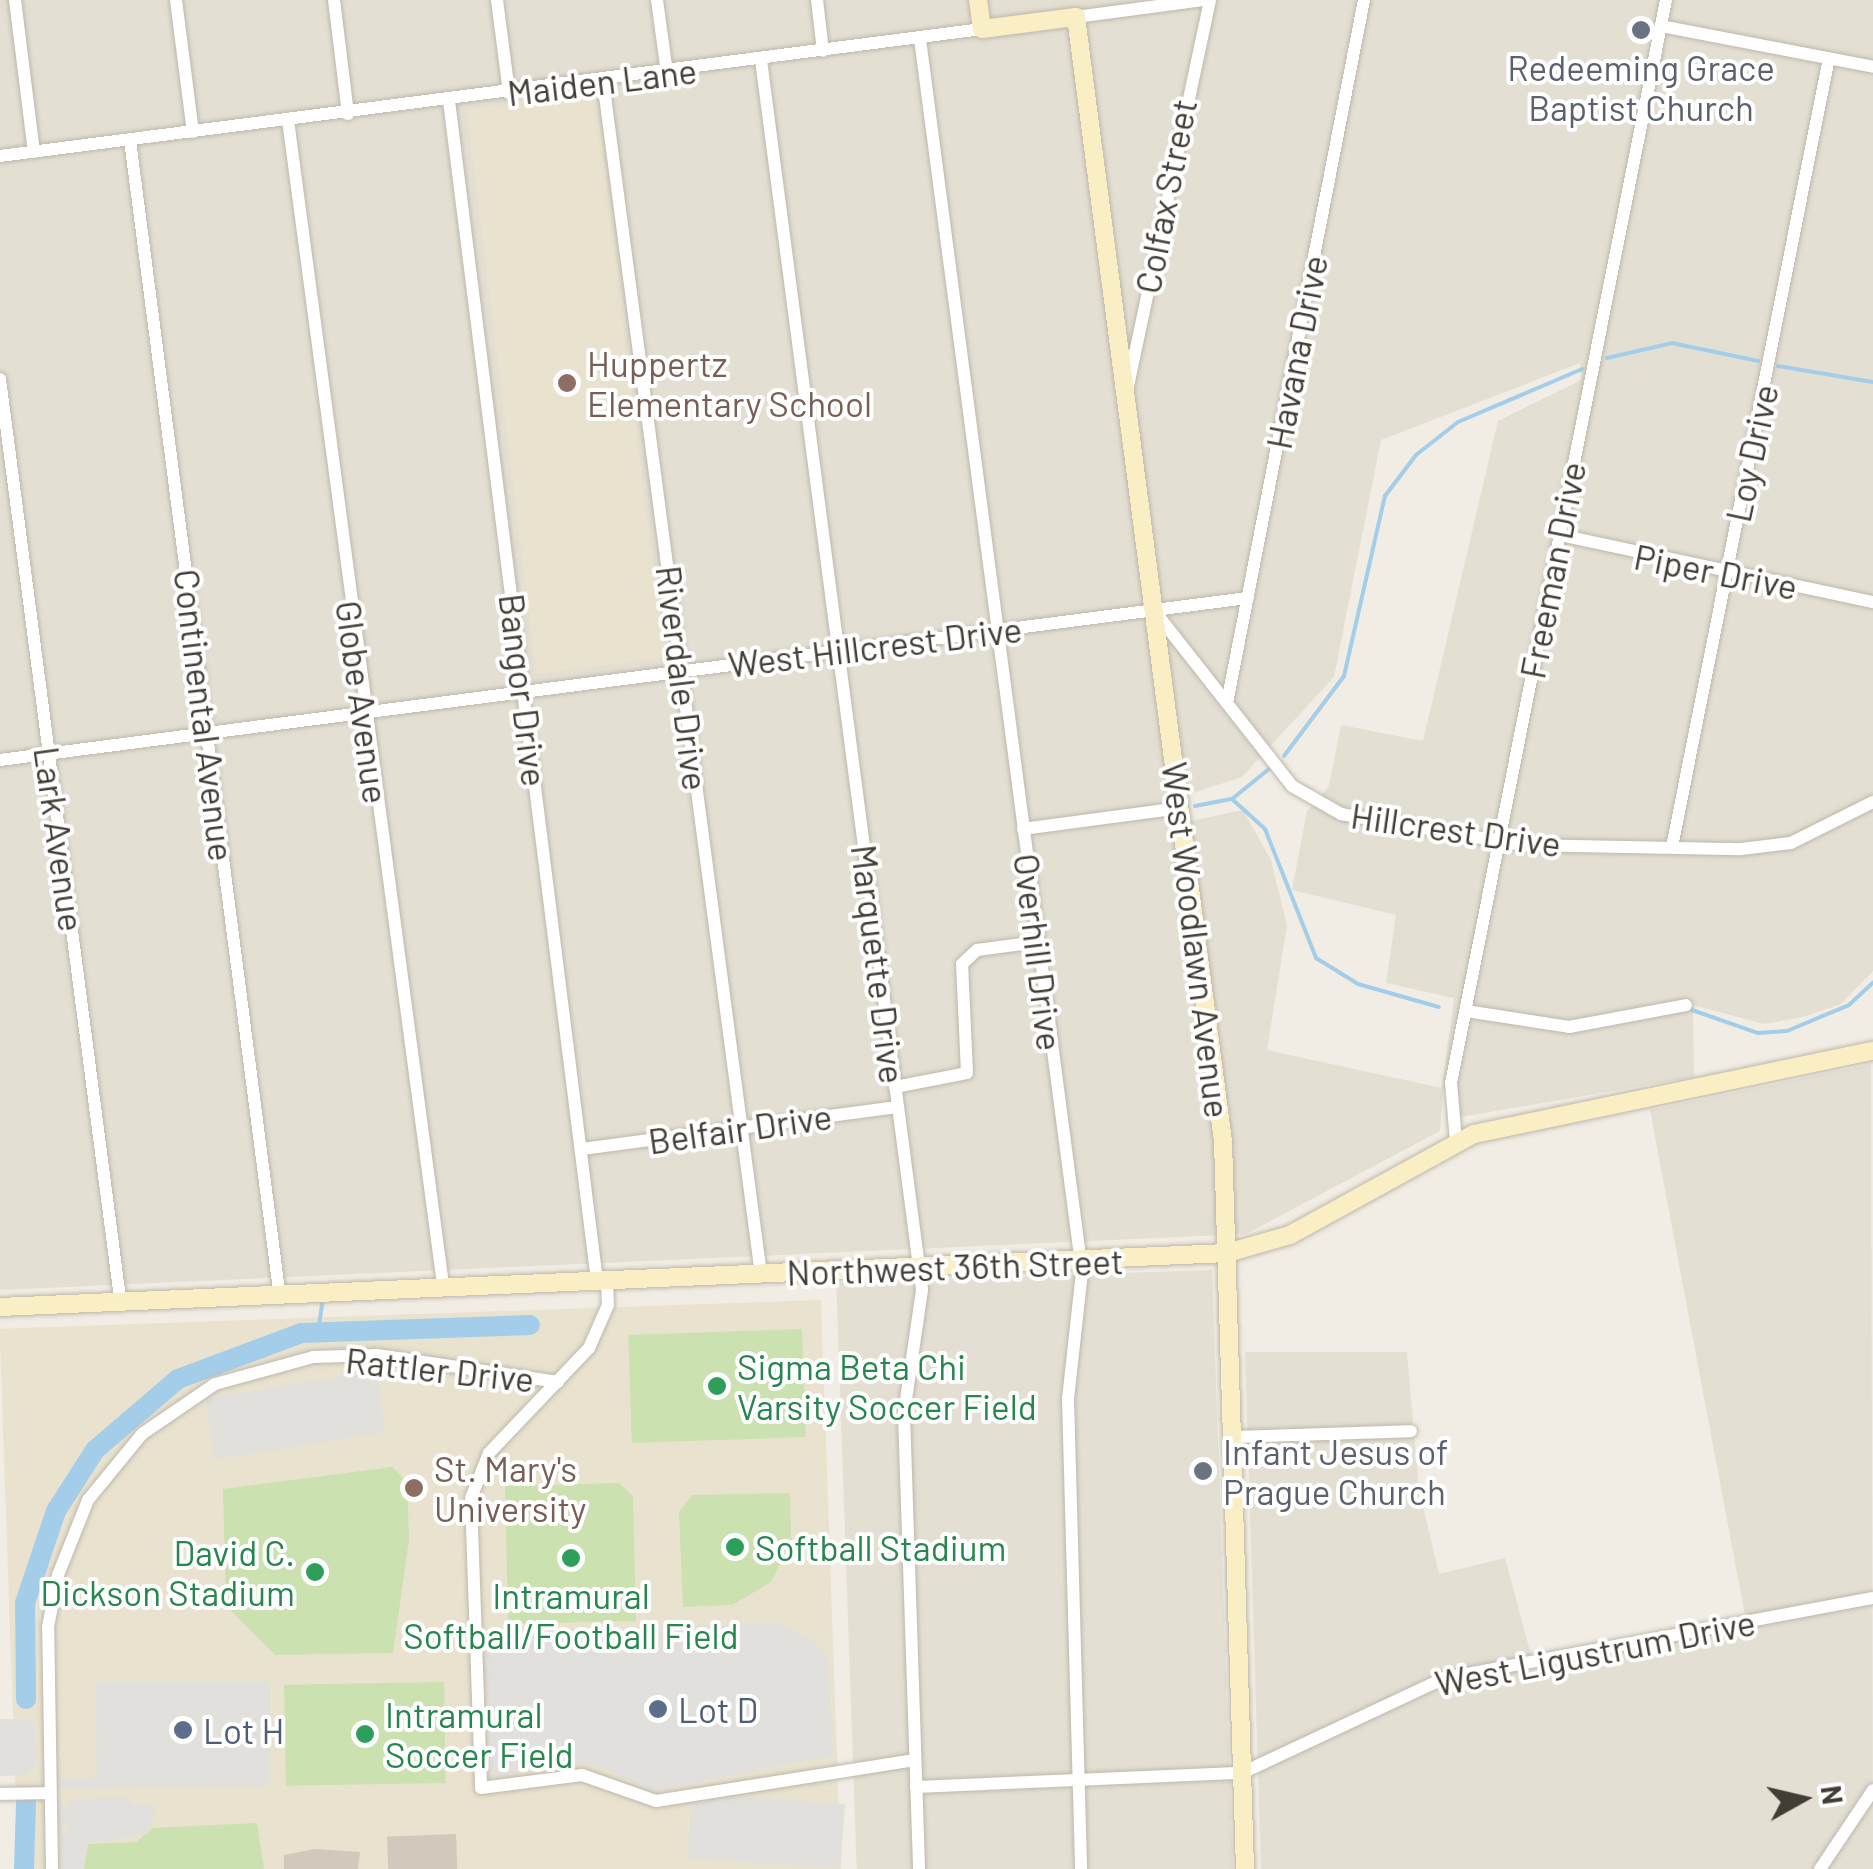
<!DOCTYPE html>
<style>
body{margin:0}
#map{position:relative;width:1873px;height:1869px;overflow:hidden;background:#f1ede4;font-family:Barlow,sans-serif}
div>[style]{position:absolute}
.residential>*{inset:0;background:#e4dfd3;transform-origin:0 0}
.education>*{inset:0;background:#e9e2cf;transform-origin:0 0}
.green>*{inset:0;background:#cbe2b0;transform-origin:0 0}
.parking>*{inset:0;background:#e2e0dc;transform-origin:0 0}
.stream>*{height:4px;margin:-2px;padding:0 2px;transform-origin:2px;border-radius:2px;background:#a4cdea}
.river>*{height:20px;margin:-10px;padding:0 10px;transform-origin:10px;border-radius:10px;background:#a4cdea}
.building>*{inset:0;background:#d1c9bb;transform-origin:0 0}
.roads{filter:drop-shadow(0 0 2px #beb8ab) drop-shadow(0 0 2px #beb8ab)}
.street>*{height:12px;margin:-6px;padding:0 6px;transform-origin:6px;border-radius:6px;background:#fff}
.secondary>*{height:18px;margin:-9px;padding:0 9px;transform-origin:9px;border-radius:9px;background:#faeec5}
.dots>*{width:28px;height:28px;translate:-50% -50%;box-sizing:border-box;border:5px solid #fff;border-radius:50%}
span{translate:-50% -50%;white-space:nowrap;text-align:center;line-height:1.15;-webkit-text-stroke:8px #fff;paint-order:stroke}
.worship-label{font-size:35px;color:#5b616d}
.left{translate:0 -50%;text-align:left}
.street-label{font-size:35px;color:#423d35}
.education-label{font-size:35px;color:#785e54}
.leisure-label{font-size:35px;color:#27864d}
.right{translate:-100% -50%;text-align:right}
.service-label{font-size:35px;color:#4e5e75}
.north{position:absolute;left:1753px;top:1749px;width:100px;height:100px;-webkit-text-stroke:8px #fff;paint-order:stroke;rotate:82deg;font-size:28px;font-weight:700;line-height:40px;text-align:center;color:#423d35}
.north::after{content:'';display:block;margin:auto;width:35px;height:45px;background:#423d35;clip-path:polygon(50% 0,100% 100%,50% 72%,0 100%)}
</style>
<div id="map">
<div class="residential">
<div style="clip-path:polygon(evenodd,0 0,1873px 0,1873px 971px,1841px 1004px,1803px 1017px,1764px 1024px,1693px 1005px,1694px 1077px,1461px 1117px,1443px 1090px,1440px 1131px,1246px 1234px,0 1290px,0 0,1580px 363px,1581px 380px,1498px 421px,1423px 741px,1341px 725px,1329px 786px,1307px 811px,1292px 890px,1396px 915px,1386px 983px,1454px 998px,1442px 1088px,1267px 1050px,1287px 925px,1271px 860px,1243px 810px,1190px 821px,1187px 795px,1242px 777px,1334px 677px,1381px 440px,1580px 363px)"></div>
<div style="clip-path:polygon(1871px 1064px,1873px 1869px,1261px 1869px,1245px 1352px,1407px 1352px,1419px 1490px,1439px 1574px,1505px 1558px,1534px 1666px,1747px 1626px,1650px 1110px)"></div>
<div style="left:1212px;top:1270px;width:599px;height:376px;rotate:88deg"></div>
</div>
<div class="education">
<div style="left:595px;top:93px;width:569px;height:129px;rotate:83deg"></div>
<div style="left:821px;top:1300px;width:569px;height:822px;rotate:88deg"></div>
</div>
<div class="green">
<div style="left:802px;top:1329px;width:108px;height:174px;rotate:88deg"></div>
<div style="clip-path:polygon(392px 1467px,407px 1482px,409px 1539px,393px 1653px,275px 1655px,226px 1606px,223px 1489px)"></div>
<div style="clip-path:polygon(619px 1483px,633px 1496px,636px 1621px,508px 1624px,505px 1486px)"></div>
<div style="clip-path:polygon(790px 1493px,791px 1542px,771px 1582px,732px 1605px,683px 1607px,679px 1512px,692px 1495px)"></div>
<div style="left:444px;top:1682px;width:101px;height:160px;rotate:89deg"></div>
<div style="clip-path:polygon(257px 1823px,264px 1869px,84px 1869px,88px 1844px,136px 1842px,153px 1828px)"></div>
</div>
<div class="parking">
<div style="left:376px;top:1371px;width:62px;height:173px;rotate:81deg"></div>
<div style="clip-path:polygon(781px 1623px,820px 1646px,828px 1662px,833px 1756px,649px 1791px,602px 1766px,570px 1763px,490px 1778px,485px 1632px)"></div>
<div style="clip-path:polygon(95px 1682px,270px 1682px,269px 1786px,58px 1789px,58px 1779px,97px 1777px)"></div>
<div style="clip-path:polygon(0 1719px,36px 1720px,37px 1764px,26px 1775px,0 1776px)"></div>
<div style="clip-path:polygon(130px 1797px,131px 1805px,155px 1804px,149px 1833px,88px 1844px,84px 1869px,61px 1869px,60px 1833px,71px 1831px,67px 1822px,57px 1829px,57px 1799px,68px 1808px,69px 1800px)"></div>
<div style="left:845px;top:1804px;width:65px;height:153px;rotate:94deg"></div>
</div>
<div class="stream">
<div style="left:1607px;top:358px;width:67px;rotate:-13deg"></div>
<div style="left:1672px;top:343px;width:88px;rotate:11.8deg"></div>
<div style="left:1778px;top:366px;width:96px;rotate:9.6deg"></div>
<div style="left:1284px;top:756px;width:100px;rotate:-53.1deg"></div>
<div style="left:1344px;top:676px;width:185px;rotate:-77.2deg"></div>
<div style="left:1385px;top:496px;width:51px;rotate:-52.9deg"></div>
<div style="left:1416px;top:455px;width:53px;rotate:-38.2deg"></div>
<div style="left:1458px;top:422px;width:135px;rotate:-23.1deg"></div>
<div style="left:1232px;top:799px;width:45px;rotate:42.3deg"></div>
<div style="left:1265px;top:829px;width:139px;rotate:68.4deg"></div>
<div style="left:1316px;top:958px;width:49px;rotate:31.8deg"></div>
<div style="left:1358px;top:984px;width:84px;rotate:15.9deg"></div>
<div style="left:1195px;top:806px;width:38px;rotate:-11deg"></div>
<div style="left:1232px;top:799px;width:48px;rotate:-39deg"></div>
<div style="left:1692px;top:1010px;width:70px;rotate:19.2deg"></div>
<div style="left:1758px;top:1033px;width:29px;rotate:-4deg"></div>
<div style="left:1787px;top:1031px;width:67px;rotate:-22.8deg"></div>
<div style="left:1849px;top:1005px;width:33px;rotate:-43deg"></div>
<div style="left:318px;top:1333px;width:36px;rotate:-82deg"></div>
</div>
<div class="river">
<div style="left:26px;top:1699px;width:96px;rotate:-90.6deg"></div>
<div style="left:25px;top:1603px;width:97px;rotate:-71.4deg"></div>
<div style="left:56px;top:1511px;width:72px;rotate:-57.4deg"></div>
<div style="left:95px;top:1450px;width:109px;rotate:-40.5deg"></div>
<div style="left:178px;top:1379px;width:132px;rotate:-20.4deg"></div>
<div style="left:302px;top:1333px;width:228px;rotate:-2deg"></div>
<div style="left:24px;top:1869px;width:68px;rotate:-88.3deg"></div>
</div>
<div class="building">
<div style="left:456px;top:1834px;width:35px;height:69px;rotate:88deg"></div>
<div style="clip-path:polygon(314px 1849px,360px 1852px,358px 1869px,284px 1869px,284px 1855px)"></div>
</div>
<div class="roads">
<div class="street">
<div style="left:15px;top:0;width:153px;rotate:82.9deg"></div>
<div style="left:176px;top:0;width:133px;rotate:82.7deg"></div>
<div style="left:334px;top:0;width:115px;rotate:83deg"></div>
<div style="left:497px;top:0;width:94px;rotate:82.6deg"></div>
<div style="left:657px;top:0;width:74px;rotate:82.2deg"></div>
<div style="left:817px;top:0;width:51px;rotate:83.3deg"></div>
<div style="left:1076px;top:17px;width:128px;rotate:-7.6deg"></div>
<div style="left:1661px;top:26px;width:216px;rotate:10.9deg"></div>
<div style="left:920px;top:39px;width:1244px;rotate:82.51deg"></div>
<div style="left:1082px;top:1272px;width:128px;rotate:96.3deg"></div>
<div style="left:1068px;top:1399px;width:470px;rotate:88.4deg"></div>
<div style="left:761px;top:60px;width:1240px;rotate:82.54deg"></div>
<div style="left:922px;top:1290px;width:125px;rotate:98.3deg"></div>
<div style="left:904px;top:1414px;width:455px;rotate:88.1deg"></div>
<div style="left:603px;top:81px;width:1203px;rotate:82.46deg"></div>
<div style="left:449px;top:101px;width:1188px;rotate:82.85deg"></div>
<div style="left:288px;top:120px;width:1174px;rotate:82.42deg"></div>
<div style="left:130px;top:140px;width:1160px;rotate:82.62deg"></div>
<div style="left:0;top:156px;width:990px;rotate:-7.37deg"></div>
<div style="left:0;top:379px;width:927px;rotate:82.56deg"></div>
<div style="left:1128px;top:386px;width:395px;rotate:-78deg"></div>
<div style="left:1560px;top:535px;width:320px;rotate:12.1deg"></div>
<div style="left:1156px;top:613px;width:220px;rotate:51.8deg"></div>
<div style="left:1292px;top:786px;width:56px;rotate:29.7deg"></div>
<div style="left:1341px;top:814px;width:185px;rotate:9.7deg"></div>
<div style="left:1523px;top:845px;width:218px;rotate:1.1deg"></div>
<div style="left:1741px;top:849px;width:50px;rotate:-6.8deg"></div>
<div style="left:1791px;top:843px;width:92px;rotate:-26.6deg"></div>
<div style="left:1227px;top:703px;width:716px;rotate:-78.97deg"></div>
<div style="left:0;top:760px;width:1258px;rotate:-7.4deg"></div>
<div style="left:1023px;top:829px;width:158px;rotate:-7.6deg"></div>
<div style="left:1672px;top:847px;width:804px;rotate:-78.75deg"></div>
<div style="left:1466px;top:1011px;width:104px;rotate:8.8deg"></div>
<div style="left:1569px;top:1027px;width:119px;rotate:-10.6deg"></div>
<div style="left:895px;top:1087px;width:73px;rotate:-11deg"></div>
<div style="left:967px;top:1073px;width:109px;rotate:-92.6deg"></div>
<div style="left:962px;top:964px;width:21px;rotate:-43deg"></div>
<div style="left:977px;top:950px;width:61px;rotate:-7.6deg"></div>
<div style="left:1456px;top:1141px;width:58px;rotate:-94.9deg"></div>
<div style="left:1451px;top:1083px;width:1104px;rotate:-78.77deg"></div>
<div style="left:582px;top:1149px;width:318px;rotate:-7.6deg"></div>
<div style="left:607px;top:1279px;width:26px;rotate:88deg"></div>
<div style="left:608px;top:1305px;width:47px;rotate:113.8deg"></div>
<div style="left:589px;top:1348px;width:145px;rotate:133.6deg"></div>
<div style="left:489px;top:1453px;width:48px;rotate:111.8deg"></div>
<div style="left:471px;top:1498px;width:290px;rotate:88deg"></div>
<div style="left:481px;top:1788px;width:102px;rotate:-7.3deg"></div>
<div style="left:582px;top:1775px;width:78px;rotate:19.4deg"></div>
<div style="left:656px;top:1801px;width:262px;rotate:-9deg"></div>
<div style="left:1233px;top:1437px;width:178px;rotate:-1.9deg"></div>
<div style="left:916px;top:1787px;width:326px;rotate:-2.5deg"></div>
<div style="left:1242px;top:1773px;width:224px;rotate:-25.1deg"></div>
<div style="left:1445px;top:1678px;width:435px;rotate:-10.6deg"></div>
<div style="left:0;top:1794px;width:50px;rotate:-1.1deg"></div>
<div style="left:52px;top:1869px;width:242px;rotate:-90.9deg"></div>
<div style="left:48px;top:1627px;width:53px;rotate:-79.1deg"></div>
<div style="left:58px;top:1575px;width:81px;rotate:-68.2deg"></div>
<div style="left:88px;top:1500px;width:85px;rotate:-50.7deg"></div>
<div style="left:142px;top:1434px;width:88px;rotate:-34.4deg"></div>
<div style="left:215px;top:1384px;width:102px;rotate:-15.4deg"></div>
<div style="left:313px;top:1357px;width:64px;rotate:-1.8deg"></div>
<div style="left:377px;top:1355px;width:183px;rotate:8.5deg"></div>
<div style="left:1820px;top:1869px;width:95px;rotate:-56.1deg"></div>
</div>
<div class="secondary">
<div style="left:978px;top:0;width:29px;rotate:82deg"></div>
<div style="left:982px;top:29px;width:95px;rotate:-7.3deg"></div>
<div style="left:1076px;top:17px;width:1134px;rotate:82.55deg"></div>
<div style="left:1223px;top:1141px;width:728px;rotate:88.27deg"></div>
<div style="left:0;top:1307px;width:1228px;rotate:-2.52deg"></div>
<div style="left:1227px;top:1253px;width:66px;rotate:-15.9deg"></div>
<div style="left:1290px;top:1235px;width:210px;rotate:-28.8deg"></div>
<div style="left:1474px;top:1134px;width:408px;rotate:-11.8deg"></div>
</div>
</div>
<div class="dots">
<div style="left:1641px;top:30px;background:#6b7280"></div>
<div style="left:567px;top:383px;background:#8d6e63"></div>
<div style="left:717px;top:1386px;background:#2e9e5b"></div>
<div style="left:1203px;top:1471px;background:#6b7280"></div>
<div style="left:414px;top:1488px;background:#8d6e63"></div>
<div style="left:735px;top:1547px;background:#2e9e5b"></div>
<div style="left:571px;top:1558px;background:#2e9e5b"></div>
<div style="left:315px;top:1572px;background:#2e9e5b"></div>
<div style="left:658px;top:1709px;background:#5c6f8a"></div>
<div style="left:183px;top:1730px;background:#5c6f8a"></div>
<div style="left:365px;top:1734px;background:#2e9e5b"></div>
</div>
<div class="worship-label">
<span style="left:1641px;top:87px">Redeeming Grace<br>Baptist Church</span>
<span class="left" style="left:1223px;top:1471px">Infant Jesus of<br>Prague Church</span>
</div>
<div class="street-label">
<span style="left:602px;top:81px;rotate:-7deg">Maiden Lane</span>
<span style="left:1165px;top:196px;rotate:-79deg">Colfax Street</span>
<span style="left:1296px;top:352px;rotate:-79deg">Havana Drive</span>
<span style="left:1751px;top:453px;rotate:-78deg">Loy Drive</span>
<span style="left:1552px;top:570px;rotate:-79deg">Freeman Drive</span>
<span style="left:1716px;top:571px;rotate:11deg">Piper Drive</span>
<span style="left:875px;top:646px;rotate:-7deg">West Hillcrest Drive</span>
<span style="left:683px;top:678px;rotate:83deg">Riverdale Drive</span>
<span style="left:524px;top:690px;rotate:83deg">Bangor Drive</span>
<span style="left:363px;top:702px;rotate:82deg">Globe Avenue</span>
<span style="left:205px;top:715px;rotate:83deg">Continental Avenue</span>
<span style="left:1456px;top:829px;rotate:8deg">Hillcrest Drive</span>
<span style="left:60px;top:839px;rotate:82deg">Lark Avenue</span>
<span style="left:1197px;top:940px;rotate:83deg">West Woodlawn Avenue</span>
<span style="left:1039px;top:952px;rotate:83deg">Overhill Drive</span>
<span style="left:879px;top:964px;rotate:83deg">Marquette Drive</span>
<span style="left:740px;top:1128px;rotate:-8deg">Belfair Drive</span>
<span style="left:955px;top:1266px;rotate:-2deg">Northwest 36th Street</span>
<span style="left:440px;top:1369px;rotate:6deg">Rattler Drive</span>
<span style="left:1595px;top:1652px;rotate:-11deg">West Ligustrum Drive</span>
</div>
<div class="education-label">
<span class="left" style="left:587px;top:383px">Huppertz<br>Elementary School</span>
<span class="left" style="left:434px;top:1488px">St. Mary's<br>University</span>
</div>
<div class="leisure-label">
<span class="left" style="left:737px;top:1386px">Sigma Beta Chi<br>Varsity Soccer Field</span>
<span class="left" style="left:755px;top:1547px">Softball Stadium</span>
<span class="right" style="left:295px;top:1572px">David C.<br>Dickson Stadium</span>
<span style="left:571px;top:1615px">Intramural<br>Softball/Football Field</span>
<span class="left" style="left:385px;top:1734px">Intramural<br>Soccer Field</span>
</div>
<div class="service-label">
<span class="left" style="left:678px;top:1709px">Lot D</span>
<span class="left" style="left:203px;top:1730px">Lot H</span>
</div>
<div class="north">N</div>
</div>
